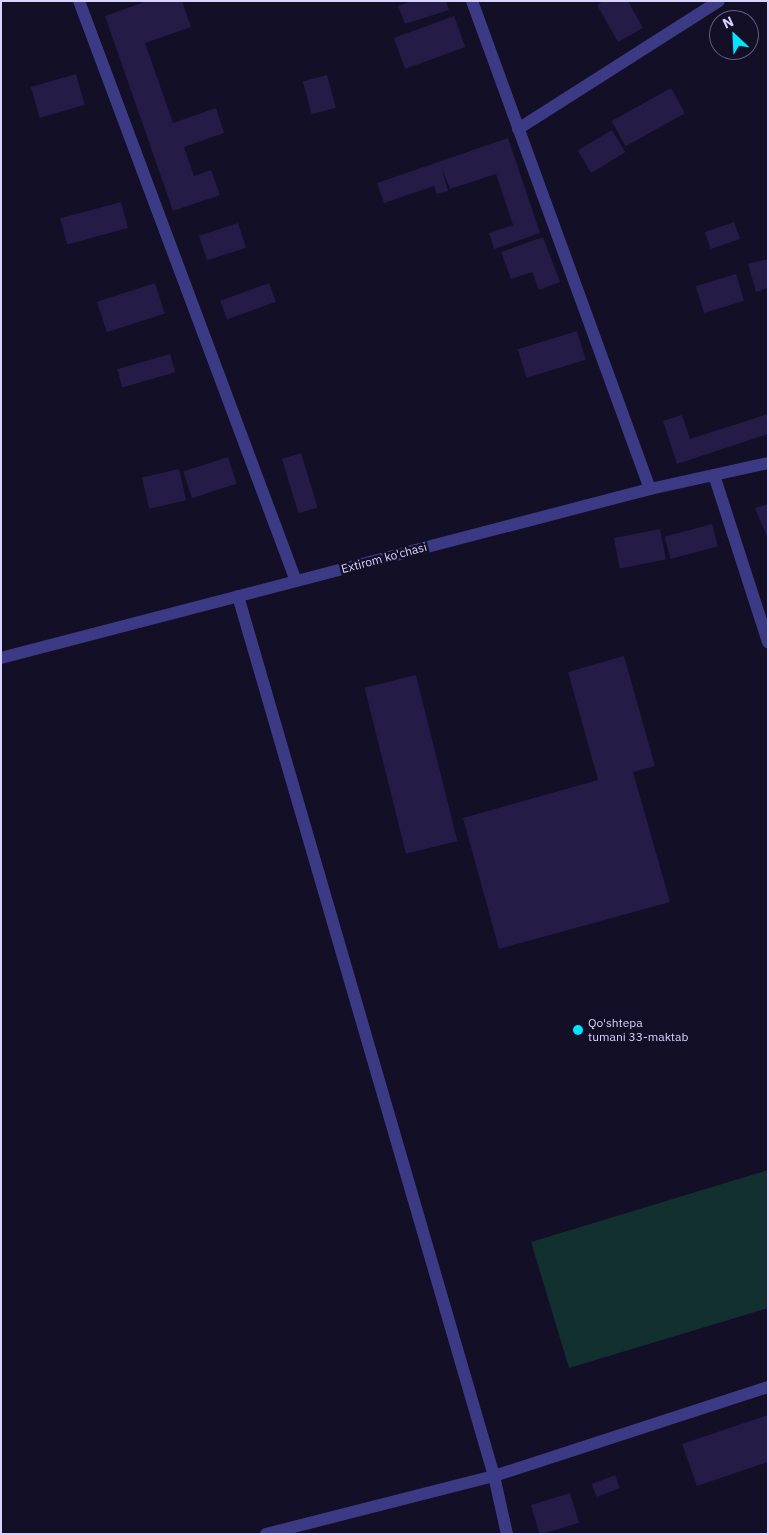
<!DOCTYPE html>
<style>
body{margin:0}
#map{position:relative;width:769px;height:1535px;overflow:hidden;background:#130f26;font-family:"IBM Plex Sans",sans-serif}
div>[style]{position:absolute}
.green>*{inset:0;background:#12302f}
.building>*{inset:0;background:#241b47;transform-origin:0 0}
.street>*{height:12px;margin:-6px;padding:0 6px;transform-origin:6px;border-radius:6px;background:#3d3a85}
.dots>*{width:14px;height:14px;translate:-50% -50%;box-sizing:border-box;border:2px solid #130f26;border-radius:50%}
span{translate:-50% -50%;white-space:nowrap;text-align:center;line-height:1.15;-webkit-text-stroke:5px #130f26;paint-order:stroke}
.street-label{font-size:12px;color:#d9d4ff}
.poi-label{font-size:12px;color:#d9d4ff}
.left{translate:0 -50%;text-align:left}
.frame{position:absolute;inset:0;border:2px solid #d9d4ff;pointer-events:none}
.north{position:absolute;left:709px;top:10px;width:50px;height:50px;box-sizing:border-box;background:#130f26;border:1px solid #625e7d;border-radius:50%;rotate:335deg;font-size:14px;font-weight:700;line-height:20px;text-align:center;color:#d9d4ff}
.north::after{content:'';display:block;margin:auto;width:18px;height:22px;background:#00e5ff;clip-path:polygon(50% 0,100% 100%,50% 72%,0 100%)}
</style>
<div id="map">
<div class="green">
<div style="clip-path:polygon(768px 1170px,768px 1308px,569px 1368px,531px 1242px)"></div>
</div>
<div class="building">
<div style="clip-path:polygon(147px 1px,182px 1px,191px 27px,145px 43px,173px 123px,216px 108px,224px 133px,184px 147px,194px 176px,211px 170px,220px 195px,173px 211px,105px 16px)"></div>
<div style="clip-path:polygon(411px 1px,446px 1px,449px 10px,405px 24px,398px 6px)"></div>
<div style="clip-path:polygon(603px 1px,628px 1px,643px 28px,618px 42px,597px 5px)"></div>
<div style="left:454px;top:16px;width:33px;height:64px;rotate:70deg"></div>
<div style="left:76px;top:74px;width:32px;height:47px;rotate:74deg"></div>
<div style="left:327px;top:75px;width:34px;height:25px;rotate:75deg"></div>
<div style="left:671px;top:88px;width:29px;height:68px;rotate:61deg"></div>
<div style="left:612px;top:130px;width:26px;height:40px;rotate:59deg"></div>
<div style="clip-path:polygon(508px 138px,540px 233px,494px 249px,489px 233px,513px 225px,496px 174px,450px 189px,442px 169px,448px 191px,437px 194px,434px 186px,384px 203px,377px 183px)"></div>
<div style="left:121px;top:202px;width:27px;height:63px;rotate:75deg"></div>
<div style="left:734px;top:222px;width:18px;height:31px;rotate:71deg"></div>
<div style="left:238px;top:223px;width:26px;height:41px;rotate:72deg"></div>
<div style="clip-path:polygon(543px 237px,560px 282px,539px 290px,532px 272px,511px 279px,501px 252px)"></div>
<div style="clip-path:polygon(768px 259px,768px 288px,756px 292px,748px 264px)"></div>
<div style="left:736px;top:274px;width:28px;height:42px;rotate:73deg"></div>
<div style="left:155px;top:283px;width:32px;height:61px;rotate:72deg"></div>
<div style="left:269px;top:283px;width:20px;height:52px;rotate:70deg"></div>
<div style="left:577px;top:331px;width:30px;height:62px;rotate:73deg"></div>
<div style="left:170px;top:354px;width:19px;height:55px;rotate:74deg"></div>
<div style="clip-path:polygon(768px 414px,768px 434px,677px 464px,663px 421px,682px 415px,690px 439px)"></div>
<div style="left:301px;top:453px;width:57px;height:20px;rotate:73deg"></div>
<div style="left:228px;top:457px;width:28px;height:47px;rotate:72deg"></div>
<div style="left:179px;top:469px;width:32px;height:38px;rotate:77deg"></div>
<div style="clip-path:polygon(768px 504px,768px 539px,755px 508px)"></div>
<div style="left:712px;top:524px;width:23px;height:49px;rotate:75deg"></div>
<div style="left:660px;top:529px;width:31px;height:47px;rotate:79deg"></div>
<div style="clip-path:polygon(624px 656px,655px 766px,633px 772px,670px 902px,499px 949px,463px 818px,598px 780px,568px 672px)"></div>
<div style="left:416px;top:675px;width:171px;height:53px;rotate:76deg"></div>
<div style="clip-path:polygon(768px 1415px,768px 1462px,697px 1486px,682px 1444px)"></div>
<div style="left:615px;top:1475px;width:14px;height:25px;rotate:69deg"></div>
<div style="left:570px;top:1493px;width:31px;height:41px;rotate:73deg"></div>
</div>
<div class="street">
<div style="left:79px;top:1px;width:619px;rotate:69.49deg"></div>
<div style="left:472px;top:1px;width:519px;rotate:69.96deg"></div>
<div style="left:518px;top:129px;width:238px;rotate:-32.5deg"></div>
<div style="left:714px;top:475px;width:176px;rotate:72.1deg"></div>
<div style="left:238px;top:596px;width:916px;rotate:73.78deg"></div>
<div style="left:494px;top:1476px;width:59px;rotate:77.4deg"></div>
<div style="left:1px;top:658px;width:671px;rotate:-14.6deg"></div>
<div style="left:650px;top:489px;width:121px;rotate:-12.4deg"></div>
<div style="left:266px;top:1534px;width:235px;rotate:-14.3deg"></div>
<div style="left:494px;top:1476px;width:288px;rotate:-18deg"></div>
</div>
<div class="dots">
<div style="left:578px;top:1030px;background:#00e5ff"></div>
</div>
<div class="street-label">
<span style="left:384px;top:558px;rotate:-15deg">Extirom ko'chasi</span>
</div>
<div class="poi-label">
<span class="left" style="left:588px;top:1030px">Qo'shtepa<br>tumani 33-maktab</span>
</div>
<div class="frame"></div>
<div class="north">N</div>
</div>
